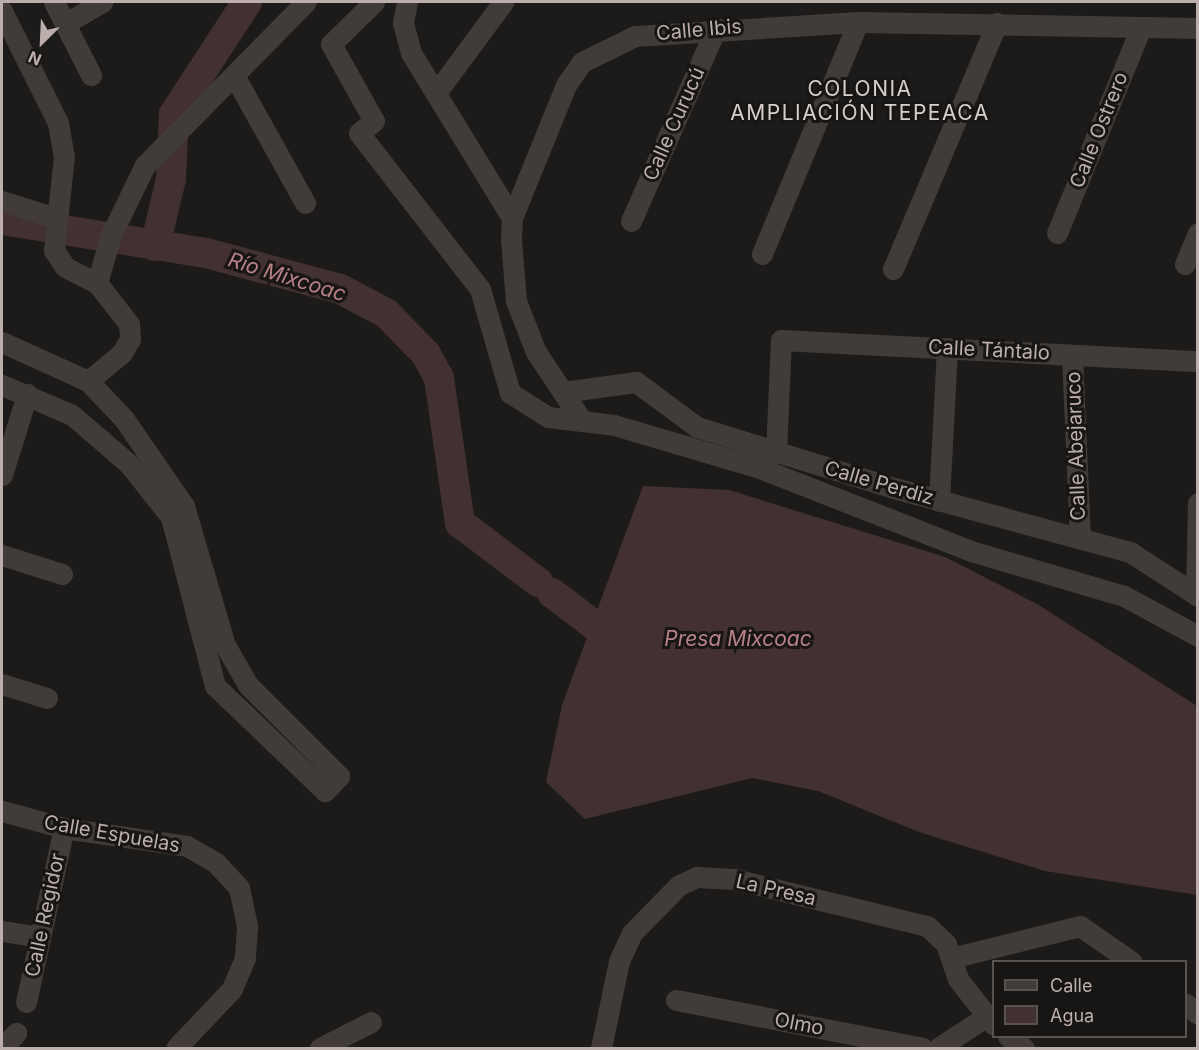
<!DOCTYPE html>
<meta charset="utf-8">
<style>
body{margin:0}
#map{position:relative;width:1199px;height:1050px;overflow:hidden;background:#1c1b19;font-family:Inter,sans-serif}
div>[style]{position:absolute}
.water>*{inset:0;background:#433032}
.river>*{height:30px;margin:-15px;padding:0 15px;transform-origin:15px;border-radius:15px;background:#433032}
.minor>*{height:21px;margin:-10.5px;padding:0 10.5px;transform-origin:10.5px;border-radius:10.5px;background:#413c3a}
span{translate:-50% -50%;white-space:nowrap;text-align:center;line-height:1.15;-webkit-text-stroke:6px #171614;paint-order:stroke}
.street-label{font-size:20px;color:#bcaeab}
.neighbourhood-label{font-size:21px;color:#d8cfcd;letter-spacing:1.5px}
.water-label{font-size:21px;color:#b88186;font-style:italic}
.frame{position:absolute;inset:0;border:3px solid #bcaeab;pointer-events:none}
.legend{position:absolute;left:992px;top:960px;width:195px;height:78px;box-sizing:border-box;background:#171614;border:2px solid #595350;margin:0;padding:8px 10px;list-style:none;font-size:18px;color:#bcaeab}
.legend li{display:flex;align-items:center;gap:12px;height:30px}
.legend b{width:30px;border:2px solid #595350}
.north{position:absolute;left:12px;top:12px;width:60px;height:60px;-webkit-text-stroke:4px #171614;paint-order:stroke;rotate:204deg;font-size:16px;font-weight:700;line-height:24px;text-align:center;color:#bcaeab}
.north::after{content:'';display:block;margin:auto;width:21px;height:27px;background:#bcaeab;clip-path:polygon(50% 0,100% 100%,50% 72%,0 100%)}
</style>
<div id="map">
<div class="water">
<div style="clip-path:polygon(643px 486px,729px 490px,945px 557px,1037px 604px,1197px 706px,1197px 895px,1045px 871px,919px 832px,818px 791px,752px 778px,585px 819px,546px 782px,562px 705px)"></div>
</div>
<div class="river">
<div style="left:2px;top:220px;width:207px;rotate:9.2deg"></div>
<div style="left:206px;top:253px;width:139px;rotate:15deg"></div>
<div style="left:340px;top:289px;width:52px;rotate:27.6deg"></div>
<div style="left:386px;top:313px;width:57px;rotate:45.7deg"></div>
<div style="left:426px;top:354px;width:27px;rotate:62deg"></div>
<div style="left:439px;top:378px;width:147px;rotate:81.8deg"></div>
<div style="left:460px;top:523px;width:98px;rotate:37.1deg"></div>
<div style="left:155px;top:246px;width:69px;rotate:-76.6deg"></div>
<div style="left:171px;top:179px;width:65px;rotate:-87.4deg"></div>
<div style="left:174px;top:114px;width:134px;rotate:-56.9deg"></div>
<div style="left:552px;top:593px;width:53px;rotate:37.3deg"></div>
</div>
<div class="minor">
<div style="left:54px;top:2px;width:82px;rotate:63.1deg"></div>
<div style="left:374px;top:2px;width:60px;rotate:135.7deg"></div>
<div style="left:331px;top:44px;width:88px;rotate:60.8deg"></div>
<div style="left:374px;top:121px;width:19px;rotate:141deg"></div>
<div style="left:359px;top:133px;width:197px;rotate:52.2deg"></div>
<div style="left:480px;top:289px;width:108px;rotate:73.9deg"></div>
<div style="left:510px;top:393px;width:45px;rotate:32.3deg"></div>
<div style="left:548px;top:417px;width:34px;rotate:7deg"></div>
<div style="left:407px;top:2px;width:21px;rotate:101deg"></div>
<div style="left:403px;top:23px;width:31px;rotate:75deg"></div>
<div style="left:411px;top:53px;width:193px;rotate:58.5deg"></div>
<div style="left:2px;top:11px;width:125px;rotate:63.4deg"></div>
<div style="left:58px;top:123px;width:34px;rotate:80deg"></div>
<div style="left:64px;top:156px;width:95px;rotate:96.1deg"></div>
<div style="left:54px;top:250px;width:20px;rotate:57deg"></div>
<div style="left:65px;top:267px;width:36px;rotate:27deg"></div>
<div style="left:97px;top:283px;width:52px;rotate:52deg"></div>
<div style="left:129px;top:324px;width:15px;rotate:86deg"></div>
<div style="left:130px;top:339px;width:16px;rotate:120deg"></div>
<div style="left:122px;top:353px;width:44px;rotate:140.5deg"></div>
<div style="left:66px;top:23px;width:42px;rotate:-30.3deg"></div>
<div style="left:1198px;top:28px;width:340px;rotate:-179deg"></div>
<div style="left:858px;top:22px;width:223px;rotate:176.4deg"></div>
<div style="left:635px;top:36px;width:59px;rotate:153.9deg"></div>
<div style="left:582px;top:62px;width:28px;rotate:125deg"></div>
<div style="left:566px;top:85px;width:144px;rotate:112.1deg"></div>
<div style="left:512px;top:218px;width:21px;rotate:93deg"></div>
<div style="left:511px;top:239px;width:62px;rotate:85.4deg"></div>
<div style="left:516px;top:301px;width:55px;rotate:68.6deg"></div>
<div style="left:536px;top:352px;width:83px;rotate:56.3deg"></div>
<div style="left:582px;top:421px;width:32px;rotate:7deg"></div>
<div style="left:614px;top:425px;width:149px;rotate:16.4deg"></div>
<div style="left:757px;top:467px;width:230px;rotate:21.4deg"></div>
<div style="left:971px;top:551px;width:159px;rotate:16.4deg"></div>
<div style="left:1124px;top:596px;width:84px;rotate:28.4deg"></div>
<div style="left:235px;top:77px;width:144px;rotate:60.9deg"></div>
<div style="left:436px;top:93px;width:113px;rotate:-53.6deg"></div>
<div style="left:2px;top:201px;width:57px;rotate:17.5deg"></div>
<div style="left:631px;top:221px;width:211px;rotate:-66.2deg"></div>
<div style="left:1057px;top:233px;width:222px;rotate:-67.8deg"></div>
<div style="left:762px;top:254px;width:251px;rotate:-67.5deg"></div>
<div style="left:1185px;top:264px;width:34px;rotate:-67deg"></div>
<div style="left:893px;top:269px;width:267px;rotate:-67.1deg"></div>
<div style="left:97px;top:283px;width:50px;rotate:-73.7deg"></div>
<div style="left:111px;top:235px;width:78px;rotate:-64.1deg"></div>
<div style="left:145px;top:165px;width:229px;rotate:-45.4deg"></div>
<div style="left:2px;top:342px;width:94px;rotate:24.4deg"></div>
<div style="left:88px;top:381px;width:52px;rotate:46.5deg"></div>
<div style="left:124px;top:419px;width:106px;rotate:55.4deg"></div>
<div style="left:184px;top:506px;width:145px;rotate:73.6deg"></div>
<div style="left:225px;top:645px;width:46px;rotate:60.1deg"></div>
<div style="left:248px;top:685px;width:129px;rotate:45deg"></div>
<div style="left:339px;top:776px;width:21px;rotate:133deg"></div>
<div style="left:325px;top:791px;width:152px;rotate:-136.3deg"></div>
<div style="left:215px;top:686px;width:175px;rotate:-104.6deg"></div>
<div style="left:171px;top:517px;width:68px;rotate:-128.4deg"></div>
<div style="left:129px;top:464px;width:75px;rotate:-139.3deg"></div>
<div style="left:72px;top:415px;width:76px;rotate:-156.8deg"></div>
<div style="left:1072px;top:355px;width:183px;rotate:87.5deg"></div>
<div style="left:563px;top:392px;width:74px;rotate:-7.8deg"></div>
<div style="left:636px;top:382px;width:76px;rotate:36.4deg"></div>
<div style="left:697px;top:427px;width:206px;rotate:17.2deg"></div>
<div style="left:894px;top:488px;width:245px;rotate:15.2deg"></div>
<div style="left:1130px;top:552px;width:81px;rotate:32.9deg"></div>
<div style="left:776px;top:453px;width:113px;rotate:-87.5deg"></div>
<div style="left:781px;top:340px;width:418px;rotate:2.9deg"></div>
<div style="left:2px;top:475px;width:85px;rotate:-72.8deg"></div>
<div style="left:939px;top:501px;width:153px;rotate:-87deg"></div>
<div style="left:2px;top:555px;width:63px;rotate:17.6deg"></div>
<div style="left:1196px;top:595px;width:92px;rotate:-88.8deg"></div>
<div style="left:2px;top:684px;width:47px;rotate:17.3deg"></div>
<div style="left:2px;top:811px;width:64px;rotate:15.3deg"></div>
<div style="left:64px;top:828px;width:124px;rotate:8.3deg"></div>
<div style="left:187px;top:846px;width:34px;rotate:30deg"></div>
<div style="left:216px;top:863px;width:34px;rotate:47deg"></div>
<div style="left:239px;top:888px;width:40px;rotate:78deg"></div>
<div style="left:247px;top:927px;width:31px;rotate:94deg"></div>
<div style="left:245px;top:958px;width:34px;rotate:113deg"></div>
<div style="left:232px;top:989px;width:81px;rotate:133.5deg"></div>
<div style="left:2px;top:931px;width:38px;rotate:9deg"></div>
<div style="left:951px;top:958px;width:133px;rotate:-13.9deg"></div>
<div style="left:1080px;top:926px;width:63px;rotate:34.7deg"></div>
<div style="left:676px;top:1000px;width:251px;rotate:11deg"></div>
<div style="left:26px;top:1002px;width:178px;rotate:-77.7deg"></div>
<div style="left:1186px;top:1004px;width:16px;rotate:40deg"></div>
<div style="left:1008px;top:1036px;width:20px;rotate:37deg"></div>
<div style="left:2px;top:1048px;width:21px;rotate:-47deg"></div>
<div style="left:320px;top:1048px;width:57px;rotate:-27deg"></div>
<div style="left:601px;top:1048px;width:89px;rotate:-78.3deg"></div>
<div style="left:619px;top:961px;width:31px;rotate:-65deg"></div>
<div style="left:632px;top:933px;width:67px;rotate:-45.6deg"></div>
<div style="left:679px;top:885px;width:20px;rotate:-24deg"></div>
<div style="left:697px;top:877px;width:37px;rotate:3deg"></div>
<div style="left:734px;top:879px;width:199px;rotate:13.7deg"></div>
<div style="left:927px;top:926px;width:26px;rotate:43deg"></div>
<div style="left:946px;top:944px;width:37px;rotate:71deg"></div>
<div style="left:958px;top:979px;width:58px;rotate:52deg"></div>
<div style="left:938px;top:1048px;width:55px;rotate:-33.1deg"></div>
</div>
<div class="street-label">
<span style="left:699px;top:30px;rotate:-5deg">Calle Ibis</span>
<span style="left:674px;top:124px;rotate:-66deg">Calle Curucú</span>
<span style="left:1099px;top:130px;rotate:-68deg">Calle Ostrero</span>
<span style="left:989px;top:350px;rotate:3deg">Calle Tántalo</span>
<span style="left:1076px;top:446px;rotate:-92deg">Calle Abejaruco</span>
<span style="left:879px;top:483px;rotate:16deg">Calle Perdiz</span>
<span style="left:112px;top:834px;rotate:10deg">Calle Espuelas</span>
<span style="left:776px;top:890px;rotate:13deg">La Presa</span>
<span style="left:45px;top:915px;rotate:-78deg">Calle Regidor</span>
<span style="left:799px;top:1024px;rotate:11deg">Olmo</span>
</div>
<div class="neighbourhood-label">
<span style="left:860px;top:101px">COLONIA<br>AMPLIACIÓN TEPEACA</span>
</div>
<div class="water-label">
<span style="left:287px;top:277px;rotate:17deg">Río Mixcoac</span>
<span style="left:738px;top:639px">Presa Mixcoac</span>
</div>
<div class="frame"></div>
<ul class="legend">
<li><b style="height:8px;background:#413c3a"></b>Calle</li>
<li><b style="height:16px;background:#433032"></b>Agua</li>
</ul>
<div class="north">N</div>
</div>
